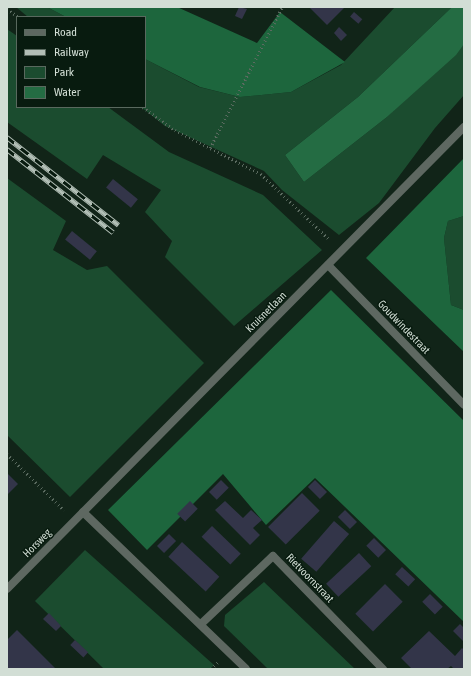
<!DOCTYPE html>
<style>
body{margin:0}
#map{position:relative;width:471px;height:676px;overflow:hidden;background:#112418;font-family:"Asap Condensed",sans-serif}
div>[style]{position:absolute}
.green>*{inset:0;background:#1b4c2f}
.forest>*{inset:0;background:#1d663d}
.water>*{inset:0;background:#246c43}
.building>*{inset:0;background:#333549;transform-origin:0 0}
.path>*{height:2.5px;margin-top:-1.25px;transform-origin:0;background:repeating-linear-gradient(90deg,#5b6b60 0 1px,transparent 0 4px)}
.street>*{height:8px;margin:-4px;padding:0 4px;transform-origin:4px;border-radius:4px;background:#5e6861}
.rail>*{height:4.5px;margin-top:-2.25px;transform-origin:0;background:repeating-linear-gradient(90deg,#081b0f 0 9px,#b2bfb6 0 18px);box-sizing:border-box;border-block:1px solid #b2bfb6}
span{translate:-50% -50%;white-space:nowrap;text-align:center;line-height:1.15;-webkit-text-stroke:3px #081b0f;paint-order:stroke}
.street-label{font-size:11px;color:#d2ded5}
.frame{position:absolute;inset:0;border:8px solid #d2ded5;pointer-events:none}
.legend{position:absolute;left:16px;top:16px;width:130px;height:92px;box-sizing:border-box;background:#081b0f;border:1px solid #59695e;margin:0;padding:5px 7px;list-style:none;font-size:12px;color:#d2ded5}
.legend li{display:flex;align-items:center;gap:8px;height:20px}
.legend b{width:20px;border:1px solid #59695e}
</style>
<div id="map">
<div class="green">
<div style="clip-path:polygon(16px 7px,47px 7px,66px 17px,28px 17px)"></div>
<div style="clip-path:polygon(395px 7px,452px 7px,358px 97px,285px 155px,304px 182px,387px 117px,464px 44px,464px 95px,435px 128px,379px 203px,339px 235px,282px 190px,264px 171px,165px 126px,141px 107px,145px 107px,145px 59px,199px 87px,240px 97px,291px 92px,341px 65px)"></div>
<div style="clip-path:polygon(7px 29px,17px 36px,17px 107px,108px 107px,169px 152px,263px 195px,322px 250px,234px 326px,165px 257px,172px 241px,145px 212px,161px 190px,103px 155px,87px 179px,7px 122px)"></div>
<div style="clip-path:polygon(7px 178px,66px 221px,53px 250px,87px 270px,107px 266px,204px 363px,70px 497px,7px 435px)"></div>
<div style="clip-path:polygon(464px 216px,464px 310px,451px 305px,444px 238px,448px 221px)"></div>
<div style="clip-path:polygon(85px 550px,214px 665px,210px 669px,104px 669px,35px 601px)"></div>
<div style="clip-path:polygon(264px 582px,355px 669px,268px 669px,224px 626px,225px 615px)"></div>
</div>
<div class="forest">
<div style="clip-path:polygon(47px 7px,177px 7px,257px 43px,280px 12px,345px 62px,291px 92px,240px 97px,200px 87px,145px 59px,145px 17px,66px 17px)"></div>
<div style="clip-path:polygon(464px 158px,464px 216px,448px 221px,444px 238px,451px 305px,464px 310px,464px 352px,366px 258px)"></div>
<div style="clip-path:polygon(331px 290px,464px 421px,464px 622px,315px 478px,266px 525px,223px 474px,147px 550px,108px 510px)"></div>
</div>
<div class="water">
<div style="clip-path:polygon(452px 7px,464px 7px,464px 44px,456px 55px,387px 117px,304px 182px,285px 155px,358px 97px)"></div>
</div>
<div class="building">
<div style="clip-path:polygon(239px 7px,247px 9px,242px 19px,235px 16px)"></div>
<div style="clip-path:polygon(309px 7px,345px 7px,327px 25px)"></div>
<div style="left:354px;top:12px;width:11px;height:6px;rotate:41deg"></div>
<div style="clip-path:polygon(339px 27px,347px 35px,341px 41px,334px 33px)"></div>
<div style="left:113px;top:179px;width:32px;height:11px;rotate:39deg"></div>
<div style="left:72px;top:231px;width:32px;height:11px;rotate:39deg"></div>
<div style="clip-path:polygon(7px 473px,18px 484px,7px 495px)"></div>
<div style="left:221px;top:480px;width:11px;height:17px;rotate:45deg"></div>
<div style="left:315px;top:480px;width:17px;height:10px;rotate:45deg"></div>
<div style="left:302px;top:493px;width:25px;height:48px;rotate:45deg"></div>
<div style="left:190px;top:501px;width:11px;height:18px;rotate:45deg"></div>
<div style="clip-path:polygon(225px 501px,243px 518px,251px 510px,262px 520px,253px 528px,260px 535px,250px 545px,215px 510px)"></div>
<div style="left:345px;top:510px;width:17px;height:10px;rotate:45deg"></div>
<div style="left:334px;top:521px;width:20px;height:50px;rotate:41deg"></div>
<div style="left:212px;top:526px;width:40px;height:15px;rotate:44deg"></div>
<div style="left:169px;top:534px;width:10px;height:17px;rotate:45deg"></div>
<div style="left:374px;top:538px;width:17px;height:11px;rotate:45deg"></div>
<div style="left:182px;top:542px;width:51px;height:20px;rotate:43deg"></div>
<div style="left:359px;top:553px;width:18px;height:45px;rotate:47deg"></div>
<div style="left:402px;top:567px;width:18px;height:10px;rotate:43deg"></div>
<div style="left:385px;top:584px;width:25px;height:42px;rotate:45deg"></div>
<div style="left:430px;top:594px;width:18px;height:11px;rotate:45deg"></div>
<div style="clip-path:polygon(49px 613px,61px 626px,56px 631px,43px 619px)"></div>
<div style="clip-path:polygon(460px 624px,464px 628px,464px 642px,453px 631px)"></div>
<div style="clip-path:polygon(17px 630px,56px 669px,7px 668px,7px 640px)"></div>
<div style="clip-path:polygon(429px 631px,455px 656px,462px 648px,464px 650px,464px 669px,454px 669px,451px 666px,447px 669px,412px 669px,401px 658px)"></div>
<div style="left:75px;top:640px;width:18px;height:7px;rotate:43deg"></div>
</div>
<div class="path">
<div style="left:7px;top:9px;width:14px;rotate:34deg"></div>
<div style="left:143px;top:107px;width:39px;rotate:36deg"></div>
<div style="left:175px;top:130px;width:97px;rotate:27.1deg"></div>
<div style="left:261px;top:174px;width:95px;rotate:43.7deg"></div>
<div style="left:210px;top:148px;width:158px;rotate:-62.9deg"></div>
<div style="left:7px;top:454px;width:80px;rotate:44.5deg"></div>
<div style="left:211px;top:669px;width:10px;rotate:-45deg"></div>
</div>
<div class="street">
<div style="left:328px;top:265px;width:195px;rotate:45.8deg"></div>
<div style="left:83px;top:512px;width:226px;rotate:43.9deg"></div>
<div style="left:7px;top:589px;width:650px;rotate:-45.31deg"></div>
<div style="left:201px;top:624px;width:99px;rotate:-43.4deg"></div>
<div style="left:273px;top:556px;width:158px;rotate:45.8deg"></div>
</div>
<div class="rail">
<div style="left:7px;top:137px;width:142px;rotate:38.2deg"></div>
<div style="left:7px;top:149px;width:135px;rotate:38.1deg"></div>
</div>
<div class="street-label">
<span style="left:266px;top:312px;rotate:-45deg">Kruisnetlaan</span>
<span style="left:404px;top:327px;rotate:46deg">Goudwindestraat</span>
<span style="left:37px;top:543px;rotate:-45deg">Horsweg</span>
<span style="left:310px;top:578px;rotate:46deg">Rietvoornstraat</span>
</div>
<div class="frame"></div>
<ul class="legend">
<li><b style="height:5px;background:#5e6861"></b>Road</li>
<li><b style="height:5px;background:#b2bfb6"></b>Railway</li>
<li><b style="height:11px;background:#1b4c2f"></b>Park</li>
<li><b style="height:11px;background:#246c43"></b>Water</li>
</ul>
</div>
